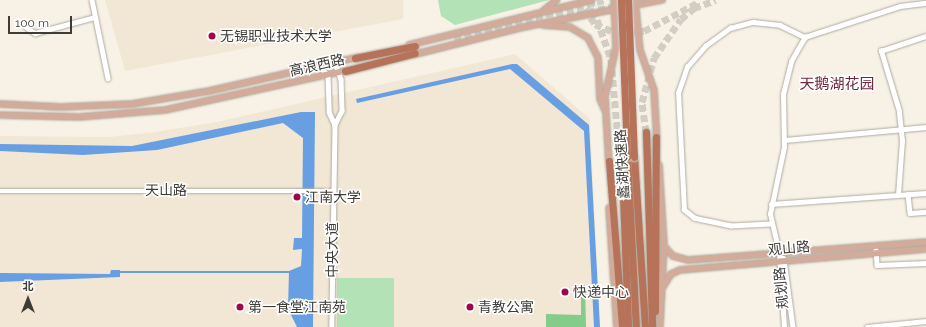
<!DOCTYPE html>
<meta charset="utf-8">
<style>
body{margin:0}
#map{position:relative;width:926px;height:327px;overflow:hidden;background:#f8f2e6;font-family:Raleway,"Noto Sans SC",sans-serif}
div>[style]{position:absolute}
.built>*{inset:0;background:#f1e7d4}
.green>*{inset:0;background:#b3e2b6;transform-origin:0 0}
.forest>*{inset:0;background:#85cb8a}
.water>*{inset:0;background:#679fe2}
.stream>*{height:1.5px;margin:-0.75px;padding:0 0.75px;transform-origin:0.75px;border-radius:0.75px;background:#679fe2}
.highway-tunnel>*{height:7px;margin-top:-3.5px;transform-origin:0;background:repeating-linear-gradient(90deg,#d3cec3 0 7px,transparent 0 10.5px)}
.roads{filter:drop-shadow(0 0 1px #afaa9f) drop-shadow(0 0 1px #afaa9f)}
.minor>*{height:4.5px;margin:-2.25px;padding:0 2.25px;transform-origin:2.25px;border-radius:2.25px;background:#fff}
.major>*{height:6px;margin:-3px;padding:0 3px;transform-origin:3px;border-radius:3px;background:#d3ab9b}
.highway>*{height:7px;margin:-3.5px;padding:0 3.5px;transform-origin:3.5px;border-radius:3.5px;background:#b67359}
.bridges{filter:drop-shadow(0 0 1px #d5d4d3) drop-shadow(0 0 1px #d5d4d3)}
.highway-bridge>*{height:7px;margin:-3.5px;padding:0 3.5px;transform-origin:3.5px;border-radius:3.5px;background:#b67359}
.dots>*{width:11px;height:11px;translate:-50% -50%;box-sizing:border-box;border:2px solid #fff;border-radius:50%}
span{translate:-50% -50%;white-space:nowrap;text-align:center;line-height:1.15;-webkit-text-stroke:3px #fff;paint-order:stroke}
.poi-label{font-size:14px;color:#3e3c37}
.left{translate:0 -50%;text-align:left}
.street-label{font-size:14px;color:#3e3c37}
.neighbourhood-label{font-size:15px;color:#6d283d}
.north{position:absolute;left:8px;top:279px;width:40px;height:40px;-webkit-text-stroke:3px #fff;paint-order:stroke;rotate:0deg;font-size:11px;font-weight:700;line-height:16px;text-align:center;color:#3e3c37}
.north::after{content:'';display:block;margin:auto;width:14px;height:18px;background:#3e3c37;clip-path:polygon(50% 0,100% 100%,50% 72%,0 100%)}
.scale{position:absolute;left:8px;top:16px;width:64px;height:18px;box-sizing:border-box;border:2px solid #3e3c37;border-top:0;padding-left:5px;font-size:12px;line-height:14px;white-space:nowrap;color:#3e3c37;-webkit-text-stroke:3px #fff;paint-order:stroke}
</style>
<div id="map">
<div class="built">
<div style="clip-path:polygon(105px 0,403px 0,403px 19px,125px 71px)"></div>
<div style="clip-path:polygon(515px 54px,590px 119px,600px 327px,0 327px,0 136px,109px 137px,155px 132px,217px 122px)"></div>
</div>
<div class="green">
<div style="clip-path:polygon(438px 0,549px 0,455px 25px,441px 16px)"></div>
<div style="left:337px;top:278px;width:57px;height:49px"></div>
</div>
<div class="forest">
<div style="clip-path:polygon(581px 285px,585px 285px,586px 327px,546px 327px,546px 314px,581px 315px)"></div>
</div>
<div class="water">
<div style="clip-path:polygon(512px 64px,517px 64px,589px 125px,600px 327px,594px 327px,584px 131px,510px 69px,357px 103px,356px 99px)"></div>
<div style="clip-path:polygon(301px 112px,315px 112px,313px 327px,297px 327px,288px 309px,289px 271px,301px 266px,302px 249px,293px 250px,294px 238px,302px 238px,303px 138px,283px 123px,157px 150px,83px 155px,0 151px,0 144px,132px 146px)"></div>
<div style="clip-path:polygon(111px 270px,120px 270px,120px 277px,0 282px,0 273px,110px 274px)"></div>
</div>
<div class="stream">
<div style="left:120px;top:272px;width:169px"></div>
</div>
<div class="highway-tunnel">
<div style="left:579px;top:0;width:29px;rotate:56deg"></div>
<div style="left:595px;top:24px;width:25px;rotate:23deg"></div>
<div style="left:618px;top:34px;width:26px;rotate:-7deg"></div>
<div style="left:644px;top:31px;width:60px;rotate:-27.8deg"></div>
<div style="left:590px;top:0;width:63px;rotate:70.4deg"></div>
<div style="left:611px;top:59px;width:137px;rotate:85deg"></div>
<div style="left:557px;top:18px;width:90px;rotate:-11.6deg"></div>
<div style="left:454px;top:37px;width:155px;rotate:-13.8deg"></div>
<div style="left:646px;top:132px;width:30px;rotate:-98deg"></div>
<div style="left:642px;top:102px;width:46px;rotate:-74.7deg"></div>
<div style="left:654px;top:58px;width:47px;rotate:-55.3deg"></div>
<div style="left:681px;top:19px;width:17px;rotate:-40deg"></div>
<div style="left:694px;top:8px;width:23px;rotate:-20deg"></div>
</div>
<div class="roads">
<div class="minor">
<div style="left:92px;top:0;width:80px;rotate:78.4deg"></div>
<div style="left:26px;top:27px;width:11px;rotate:34deg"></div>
<div style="left:35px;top:33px;width:62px;rotate:-14.9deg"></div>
<div style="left:335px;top:62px;width:18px;rotate:71deg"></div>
<div style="left:341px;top:79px;width:32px;rotate:88deg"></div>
<div style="left:342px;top:111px;width:16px;rotate:117deg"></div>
<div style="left:319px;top:66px;width:13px;rotate:45deg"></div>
<div style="left:328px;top:75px;width:37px;rotate:88deg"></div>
<div style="left:329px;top:112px;width:14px;rotate:65deg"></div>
<div style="left:335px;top:125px;width:202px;rotate:90.9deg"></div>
<div style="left:784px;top:140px;width:143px;rotate:-5.2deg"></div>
<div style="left:0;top:191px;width:332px"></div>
<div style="left:908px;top:194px;width:19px;rotate:84deg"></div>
<div style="left:910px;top:213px;width:16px;rotate:-4deg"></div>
<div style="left:898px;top:195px;width:54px;rotate:-85.8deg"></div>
<div style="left:902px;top:141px;width:30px;rotate:-96deg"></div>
<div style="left:899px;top:111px;width:63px;rotate:-106.7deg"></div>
<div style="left:881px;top:51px;width:47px;rotate:-18.4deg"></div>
<div style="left:771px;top:204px;width:155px;rotate:-4.1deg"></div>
<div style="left:771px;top:224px;width:40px;rotate:177.1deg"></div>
<div style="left:731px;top:226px;width:38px;rotate:-168deg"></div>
<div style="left:694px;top:218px;width:13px;rotate:-141deg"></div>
<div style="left:684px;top:210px;width:117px;rotate:-92.9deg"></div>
<div style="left:678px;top:93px;width:28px;rotate:-71deg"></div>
<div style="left:687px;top:67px;width:28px;rotate:-49deg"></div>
<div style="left:705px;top:46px;width:31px;rotate:-36deg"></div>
<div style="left:730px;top:28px;width:24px;rotate:-15deg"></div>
<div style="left:753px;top:22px;width:27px;rotate:6deg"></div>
<div style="left:780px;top:25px;width:28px;rotate:26deg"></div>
<div style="left:876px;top:250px;width:15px;rotate:86deg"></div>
<div style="left:877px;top:265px;width:49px;rotate:-2.3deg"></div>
<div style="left:779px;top:253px;width:8px;rotate:50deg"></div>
<div style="left:784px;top:259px;width:69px;rotate:82.5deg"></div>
<div style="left:784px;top:327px;width:74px;rotate:-93.9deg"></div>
<div style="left:779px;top:253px;width:40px;rotate:-103deg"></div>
<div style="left:770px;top:214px;width:68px;rotate:-78.2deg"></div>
<div style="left:784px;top:147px;width:53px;rotate:-91.1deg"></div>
<div style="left:783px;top:94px;width:34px;rotate:-76deg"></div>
<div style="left:791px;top:61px;width:28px;rotate:-60deg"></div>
<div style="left:805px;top:37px;width:100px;rotate:-18.1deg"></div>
<div style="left:900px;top:6px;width:26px;rotate:-7deg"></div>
<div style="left:867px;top:327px;width:59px;rotate:-5.8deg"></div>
</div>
<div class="major">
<div style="left:635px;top:0;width:50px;rotate:84.3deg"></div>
<div style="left:640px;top:50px;width:42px;rotate:70.7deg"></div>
<div style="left:654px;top:90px;width:52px;rotate:86.7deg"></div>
<div style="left:544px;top:10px;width:16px;rotate:-38deg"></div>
<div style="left:543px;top:25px;width:27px;rotate:4deg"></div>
<div style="left:570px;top:27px;width:21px;rotate:31deg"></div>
<div style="left:588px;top:38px;width:22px;rotate:63deg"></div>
<div style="left:598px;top:58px;width:41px;rotate:87.2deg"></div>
<div style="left:600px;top:99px;width:12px;rotate:66deg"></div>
<div style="left:409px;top:45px;width:188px;rotate:-13.8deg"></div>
<div style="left:412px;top:55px;width:115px;rotate:-14deg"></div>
<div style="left:524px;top:27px;width:141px;rotate:-11.1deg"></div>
<div style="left:0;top:104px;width:61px;rotate:2.8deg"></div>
<div style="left:61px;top:107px;width:71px;rotate:-2.4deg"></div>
<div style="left:132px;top:104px;width:78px;rotate:-9.6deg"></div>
<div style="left:209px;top:91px;width:154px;rotate:-12.8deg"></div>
<div style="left:0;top:115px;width:79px;rotate:1.5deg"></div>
<div style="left:79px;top:117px;width:86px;rotate:-4.7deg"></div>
<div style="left:165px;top:110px;width:187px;rotate:-12.3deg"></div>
<div style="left:609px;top:165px;width:69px;rotate:-93.3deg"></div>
<div style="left:605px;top:96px;width:50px;rotate:-77.3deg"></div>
<div style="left:616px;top:47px;width:47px;rotate:-92.4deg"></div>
<div style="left:659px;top:165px;width:79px;rotate:86.4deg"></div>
<div style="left:664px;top:244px;width:83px;rotate:92.8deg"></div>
<div style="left:609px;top:208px;width:119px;rotate:86.2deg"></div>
<div style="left:664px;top:246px;width:13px;rotate:48deg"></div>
<div style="left:673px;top:256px;width:16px;rotate:15deg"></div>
<div style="left:688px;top:260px;width:239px;rotate:-4.3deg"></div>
<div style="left:663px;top:287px;width:15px;rotate:-58deg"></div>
<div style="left:671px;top:274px;width:10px;rotate:-24deg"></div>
<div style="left:680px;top:270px;width:247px;rotate:-4.9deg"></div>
</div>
<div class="highway">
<div style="left:355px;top:58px;width:61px;rotate:-11.3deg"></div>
<div style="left:345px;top:71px;width:72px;rotate:-14.4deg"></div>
<div style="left:646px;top:132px;width:195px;rotate:88.2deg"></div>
<div style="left:627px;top:157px;width:170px;rotate:87deg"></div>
<div style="left:634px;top:157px;width:170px;rotate:86.3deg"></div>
<div style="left:609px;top:161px;width:167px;rotate:85.5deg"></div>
<div style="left:623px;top:195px;width:132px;rotate:87.8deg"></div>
<div style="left:655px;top:311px;width:174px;rotate:-89.7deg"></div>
</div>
</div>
<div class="bridges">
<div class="highway-bridge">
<div style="left:621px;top:0;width:157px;rotate:87.8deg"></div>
<div style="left:628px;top:0;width:157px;rotate:87.8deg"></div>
</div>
</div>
<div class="dots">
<div style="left:212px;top:36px;background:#a0064a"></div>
<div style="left:297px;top:197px;background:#a0064a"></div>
<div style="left:565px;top:292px;background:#a0064a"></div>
<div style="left:240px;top:307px;background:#a0064a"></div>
<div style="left:470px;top:307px;background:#a0064a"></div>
</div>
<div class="poi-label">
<span class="left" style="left:220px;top:36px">无锡职业技术大学</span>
<span class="left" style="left:305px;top:197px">江南大学</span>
<span class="left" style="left:573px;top:292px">快递中心</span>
<span class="left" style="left:248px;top:307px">第一食堂江南苑</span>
<span class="left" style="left:478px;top:307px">青教公寓</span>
</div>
<div class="street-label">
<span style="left:317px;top:65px;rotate:-13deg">高浪西路</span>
<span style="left:622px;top:164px;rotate:-93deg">蠡湖快速路</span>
<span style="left:166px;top:190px">天山路</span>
<span style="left:789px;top:248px;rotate:-5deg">观山路</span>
<span style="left:332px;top:250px;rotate:-90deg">中央大道</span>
<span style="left:781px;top:288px;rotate:-95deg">规划路</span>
</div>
<div class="neighbourhood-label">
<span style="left:837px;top:85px">天鹅湖花园</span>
</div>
<div class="north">北</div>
<div class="scale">100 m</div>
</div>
